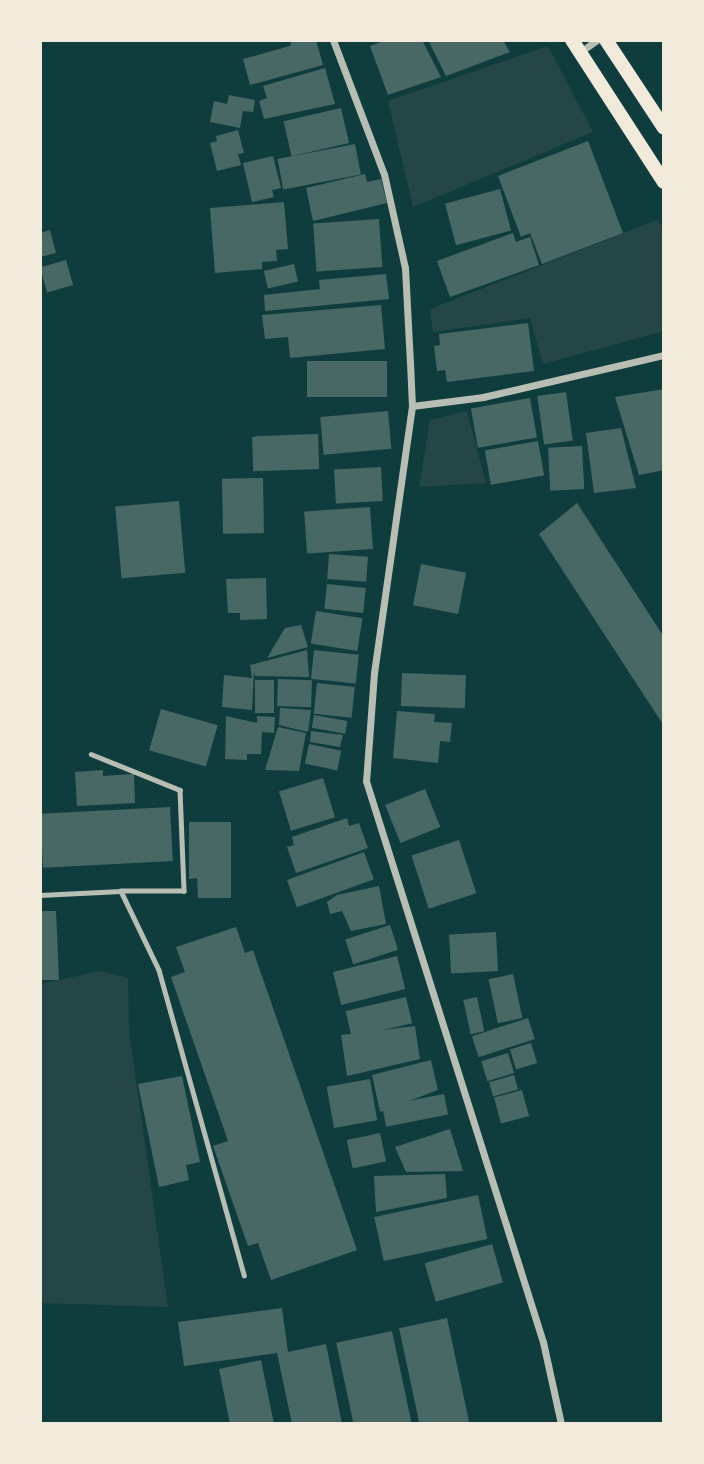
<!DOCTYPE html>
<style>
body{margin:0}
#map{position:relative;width:704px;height:1464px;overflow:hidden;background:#0f3d3e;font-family:"Nunito Sans",sans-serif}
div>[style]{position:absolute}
.green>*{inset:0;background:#244646}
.building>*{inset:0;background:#486865;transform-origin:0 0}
.service>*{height:4.5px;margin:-2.25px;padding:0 2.25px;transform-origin:2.25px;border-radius:2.25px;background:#b8beb3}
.minor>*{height:7px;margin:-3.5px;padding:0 3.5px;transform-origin:3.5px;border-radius:3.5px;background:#b8beb3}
.primary>*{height:14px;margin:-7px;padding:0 7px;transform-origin:7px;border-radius:7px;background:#f1e9da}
span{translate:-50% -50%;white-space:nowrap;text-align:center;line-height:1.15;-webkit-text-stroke:5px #f1e9da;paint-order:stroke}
.frame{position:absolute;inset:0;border:42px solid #f1e9da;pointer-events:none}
</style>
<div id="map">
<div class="green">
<div style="clip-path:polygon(548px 46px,593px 132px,413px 207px,388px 101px)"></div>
<div style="clip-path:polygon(657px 220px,664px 229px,664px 331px,543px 364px,530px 318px,433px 332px,430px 309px)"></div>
<div style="clip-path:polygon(467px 411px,486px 483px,419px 487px,430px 420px)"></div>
<div style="clip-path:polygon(100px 971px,128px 978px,129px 1030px,168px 1307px,40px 1303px,40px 984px)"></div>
</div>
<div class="building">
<div style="clip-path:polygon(316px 40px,323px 65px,250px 85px,243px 59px,290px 46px,292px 40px)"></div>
<div style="clip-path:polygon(386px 40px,422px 40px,441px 77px,388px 95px,370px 46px)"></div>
<div style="clip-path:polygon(432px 40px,503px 40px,510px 52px,446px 76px,429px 42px)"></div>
<div style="clip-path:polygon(325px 68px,335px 104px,264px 119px,259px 101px,267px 98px,263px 86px)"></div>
<div style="clip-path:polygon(229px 95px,255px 100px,253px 112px,243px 111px,240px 128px,210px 122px,214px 101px,227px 104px)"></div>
<div style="left:341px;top:108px;width:36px;height:59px;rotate:77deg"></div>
<div style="clip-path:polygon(238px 130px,244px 153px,238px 154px,241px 165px,217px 171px,210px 143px,217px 141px,216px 136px)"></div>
<div style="clip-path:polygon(588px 141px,623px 233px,542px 264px,530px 233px,521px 237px,498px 176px)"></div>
<div style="left:355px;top:144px;width:31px;height:79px;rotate:79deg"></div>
<div style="clip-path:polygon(273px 156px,281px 188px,272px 190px,274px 197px,252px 202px,243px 163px)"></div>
<div style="clip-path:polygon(365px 174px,367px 182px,381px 179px,387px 203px,313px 221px,306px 188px)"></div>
<div style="left:500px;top:189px;width:43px;height:57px;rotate:75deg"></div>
<div style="clip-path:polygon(284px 202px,288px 249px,276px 250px,277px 261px,262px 262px,262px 269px,215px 273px,210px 208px)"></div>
<div style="left:379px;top:219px;width:48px;height:66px;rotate:86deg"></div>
<div style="clip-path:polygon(50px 230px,56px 253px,40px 257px,40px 233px)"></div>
<div style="clip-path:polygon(513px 233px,516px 242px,530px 237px,539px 265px,450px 297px,437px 261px)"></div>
<div style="left:66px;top:260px;width:26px;height:27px;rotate:74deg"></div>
<div style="left:294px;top:264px;width:18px;height:31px;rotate:77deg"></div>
<div style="clip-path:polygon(386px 274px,389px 299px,265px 311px,264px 295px,320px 289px,319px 280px)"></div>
<div style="clip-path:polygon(381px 305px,385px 349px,290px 358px,288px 337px,265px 339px,262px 315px)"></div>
<div style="clip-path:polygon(528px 323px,534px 371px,447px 382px,445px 370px,437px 371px,434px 346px,440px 345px,439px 334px)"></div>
<div style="left:307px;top:361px;width:80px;height:36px"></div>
<div style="clip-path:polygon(664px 389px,664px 470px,639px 475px,615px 397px)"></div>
<div style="left:566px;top:392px;width:49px;height:29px;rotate:82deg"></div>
<div style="left:530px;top:398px;width:40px;height:60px;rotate:80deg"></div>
<div style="left:388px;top:411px;width:38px;height:68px;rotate:85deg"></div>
<div style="clip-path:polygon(621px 428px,636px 488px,594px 493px,586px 433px)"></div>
<div style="left:318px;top:434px;width:35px;height:66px;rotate:88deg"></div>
<div style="left:538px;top:441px;width:35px;height:54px;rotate:80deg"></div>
<div style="left:582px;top:446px;width:43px;height:34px;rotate:87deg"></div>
<div style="left:381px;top:467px;width:34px;height:47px;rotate:87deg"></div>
<div style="left:263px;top:478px;width:55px;height:41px;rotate:89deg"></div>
<div style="left:179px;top:501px;width:72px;height:64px;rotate:85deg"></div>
<div style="clip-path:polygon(577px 503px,664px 637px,664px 726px,539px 534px)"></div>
<div style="left:370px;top:507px;width:42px;height:66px;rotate:86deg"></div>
<div style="left:329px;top:554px;width:39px;height:25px;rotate:4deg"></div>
<div style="left:421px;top:564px;width:46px;height:42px;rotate:11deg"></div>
<div style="clip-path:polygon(266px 578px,267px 619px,240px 620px,240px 613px,228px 613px,226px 579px)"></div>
<div style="left:327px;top:584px;width:39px;height:25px;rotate:6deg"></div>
<div style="left:316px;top:611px;width:47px;height:33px;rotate:9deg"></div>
<div style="clip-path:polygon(301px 625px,308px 647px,267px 658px,285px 628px)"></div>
<div style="clip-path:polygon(307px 650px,309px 677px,255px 676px,254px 672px,252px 710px,222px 707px,224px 675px,252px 678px,250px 665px)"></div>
<div style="left:314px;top:650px;width:45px;height:29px;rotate:6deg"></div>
<div style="left:402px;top:673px;width:64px;height:33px;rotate:2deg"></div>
<div style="left:278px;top:679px;width:34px;height:27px;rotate:2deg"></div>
<div style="left:255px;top:680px;width:19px;height:33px"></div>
<div style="left:317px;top:683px;width:38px;height:31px;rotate:6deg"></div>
<div style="clip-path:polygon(280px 708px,311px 710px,308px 732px,279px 725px)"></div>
<div style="left:161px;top:709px;width:59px;height:43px;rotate:16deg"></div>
<div style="clip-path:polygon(397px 711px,435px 714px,434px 722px,452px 723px,450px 742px,440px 741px,438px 763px,393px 758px)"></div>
<div style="left:314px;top:715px;width:34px;height:13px;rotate:10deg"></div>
<div style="clip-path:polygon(226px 716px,257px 723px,257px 716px,275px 717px,274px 733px,262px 732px,261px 754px,247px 754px,247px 760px,225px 759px)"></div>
<div style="clip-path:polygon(278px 727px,306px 733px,299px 771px,265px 770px)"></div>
<div style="clip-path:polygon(311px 731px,343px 735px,340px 747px,310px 742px)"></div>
<div style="left:309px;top:744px;width:33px;height:20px;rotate:12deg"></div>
<div style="clip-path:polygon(103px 770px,103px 776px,134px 774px,135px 803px,77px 806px,75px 772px)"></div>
<div style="left:323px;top:778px;width:41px;height:46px;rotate:73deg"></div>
<div style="left:425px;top:789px;width:41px;height:43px;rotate:68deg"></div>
<div style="left:170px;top:807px;width:54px;height:130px;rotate:87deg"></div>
<div style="clip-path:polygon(347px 818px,349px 826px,359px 823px,368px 848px,296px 873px,287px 847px,294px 845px,292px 837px)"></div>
<div style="clip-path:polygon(189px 822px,231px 822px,231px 898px,198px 898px,197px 878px,189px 879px)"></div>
<div style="left:459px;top:840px;width:56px;height:50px;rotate:72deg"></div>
<div style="left:364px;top:852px;width:29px;height:82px;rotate:70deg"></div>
<div style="clip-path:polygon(379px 886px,386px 924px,351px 931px,342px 911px,330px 914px,327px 902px,337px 895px)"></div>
<div style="clip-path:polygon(40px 911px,56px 911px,59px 980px,40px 980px)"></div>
<div style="left:390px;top:925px;width:26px;height:47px;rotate:72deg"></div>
<div style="clip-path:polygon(236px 927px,245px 953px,253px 950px,357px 1250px,271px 1280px,258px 1243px,248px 1246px,213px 1146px,228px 1141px,171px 977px,185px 972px,176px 947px)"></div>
<div style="left:496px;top:932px;width:39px;height:47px;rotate:87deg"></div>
<div style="left:397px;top:956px;width:34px;height:66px;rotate:76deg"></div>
<div style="left:513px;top:974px;width:45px;height:25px;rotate:78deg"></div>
<div style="left:406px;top:997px;width:27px;height:62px;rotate:77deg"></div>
<div style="left:477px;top:997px;width:35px;height:14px;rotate:78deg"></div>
<div style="left:528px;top:1018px;width:22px;height:59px;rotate:72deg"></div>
<div style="clip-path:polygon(415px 1026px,420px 1059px,347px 1076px,341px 1035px)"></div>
<div style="left:531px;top:1043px;width:21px;height:22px;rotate:73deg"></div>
<div style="left:508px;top:1053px;width:21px;height:28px;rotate:73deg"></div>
<div style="clip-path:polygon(431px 1060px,438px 1090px,380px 1112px,372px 1075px)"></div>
<div style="left:514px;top:1075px;width:15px;height:26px;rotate:74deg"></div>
<div style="clip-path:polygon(182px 1076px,200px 1162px,186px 1165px,189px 1180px,159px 1187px,138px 1084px)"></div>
<div style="left:370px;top:1079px;width:42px;height:44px;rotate:80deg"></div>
<div style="left:522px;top:1090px;width:27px;height:29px;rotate:75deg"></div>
<div style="left:444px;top:1094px;width:21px;height:63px;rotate:79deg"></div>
<div style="clip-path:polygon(450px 1129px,463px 1171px,406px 1172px,395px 1147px)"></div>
<div style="left:380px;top:1133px;width:29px;height:34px;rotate:78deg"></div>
<div style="clip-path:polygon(445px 1174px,447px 1198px,376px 1212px,374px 1176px)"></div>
<div style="left:478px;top:1195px;width:45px;height:106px;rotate:78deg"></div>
<div style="left:492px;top:1244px;width:40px;height:70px;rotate:74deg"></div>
<div style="clip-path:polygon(282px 1308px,288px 1352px,326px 1344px,342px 1424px,292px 1424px,277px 1353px,184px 1366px,178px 1322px)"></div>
<div style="left:447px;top:1318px;width:108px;height:49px;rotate:78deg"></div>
<div style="left:392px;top:1331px;width:95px;height:57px;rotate:78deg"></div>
<div style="clip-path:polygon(261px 1360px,274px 1424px,230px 1424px,219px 1369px)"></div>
</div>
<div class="service">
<div style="left:91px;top:754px;width:96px;rotate:22deg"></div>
<div style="left:180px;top:790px;width:101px;rotate:87.7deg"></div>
<div style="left:184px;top:891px;width:63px;rotate:180deg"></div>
<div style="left:40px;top:895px;width:81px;rotate:-2.8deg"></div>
<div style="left:121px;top:891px;width:88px;rotate:64.3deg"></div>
<div style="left:159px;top:970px;width:317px;rotate:74.4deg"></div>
</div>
<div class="minor">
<div style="left:333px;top:40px;width:143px;rotate:69.2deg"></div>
<div style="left:384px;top:174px;width:96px;rotate:77.4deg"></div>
<div style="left:405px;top:268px;width:94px;rotate:87deg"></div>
<div style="left:410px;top:362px;width:44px;rotate:87.4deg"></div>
<div style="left:412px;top:406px;width:270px;rotate:98.1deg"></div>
<div style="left:374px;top:673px;width:108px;rotate:94.2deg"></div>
<div style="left:366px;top:781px;width:588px;rotate:72.49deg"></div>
<div style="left:543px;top:1342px;width:84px;rotate:77.6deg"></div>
<div style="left:580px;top:52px;width:21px;rotate:-35deg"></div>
<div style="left:412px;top:406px;width:72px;rotate:-7.2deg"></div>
<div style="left:483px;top:397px;width:186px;rotate:-13.1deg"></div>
</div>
<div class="primary">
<div style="left:572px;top:40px;width:169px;rotate:57.1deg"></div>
<div style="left:606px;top:40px;width:105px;rotate:56.6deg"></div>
</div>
<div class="frame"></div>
</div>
